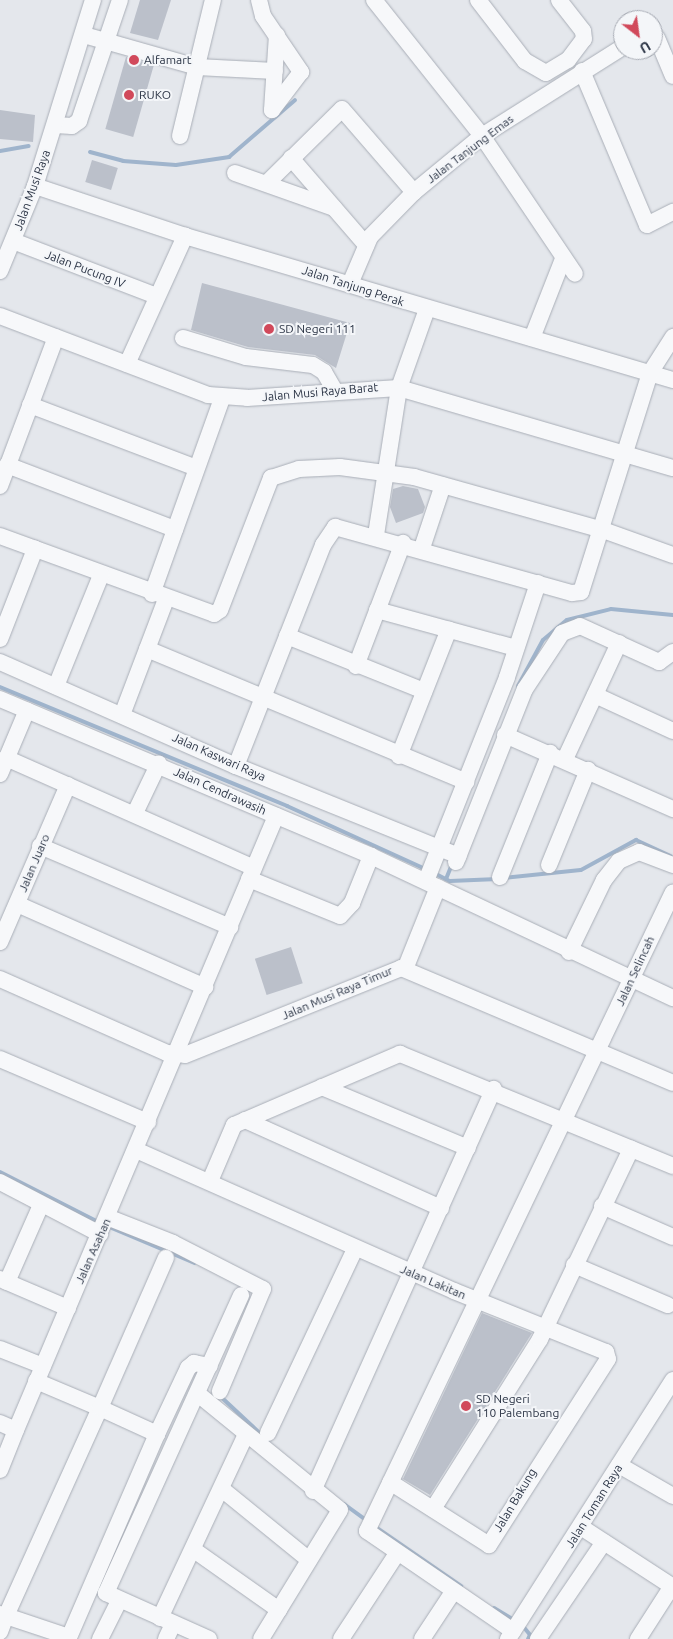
<!DOCTYPE html>
<style>
body{margin:0}
#map{position:relative;width:673px;height:1639px;overflow:hidden;background:#e4e7ec;font-family:Ubuntu,sans-serif}
div>[style]{position:absolute}
.stream>*{height:4px;margin:-2px;padding:0 2px;transform-origin:2px;border-radius:2px;background:#9fb4cc}
.building>*{inset:0;background:#bbc0ca;transform-origin:0 0}
.roads{filter:drop-shadow(0 0 1px #a9aeb7) drop-shadow(0 0 1px #a9aeb7)}
.minor>*{height:16px;margin:-8px;padding:0 8px;transform-origin:8px;border-radius:8px;background:#f7f8fa}
.dots>*{width:14px;height:14px;translate:-50% -50%;box-sizing:border-box;border:2px solid #f4f6f9;border-radius:50%}
span{translate:-50% -50%;white-space:nowrap;text-align:center;line-height:1.15;-webkit-text-stroke:4px #f4f6f9;paint-order:stroke}
.poi-label{font-size:12px;color:#2b3445}
.left{translate:0 -50%;text-align:left}
.street-label{font-size:12px;color:#2b3445}
.north{position:absolute;left:613px;top:10px;width:50px;height:50px;box-sizing:border-box;background:#f4f6f9;border:1px solid #a4a8b1;border-radius:50%;rotate:150deg;font-size:14px;font-weight:700;line-height:20px;text-align:center;color:#2b3445}
.north::after{content:'';display:block;margin:auto;width:18px;height:22px;background:#d1495b;clip-path:polygon(50% 0,100% 100%,50% 72%,0 100%)}
</style>
<div id="map">
<div class="stream">
<div style="left:0;top:151px;width:29px;rotate:-10deg"></div>
<div style="left:90px;top:152px;width:34px;rotate:15deg"></div>
<div style="left:123px;top:161px;width:53px;rotate:4.3deg"></div>
<div style="left:176px;top:165px;width:54px;rotate:-8.6deg"></div>
<div style="left:229px;top:157px;width:87px;rotate:-40.8deg"></div>
<div style="left:518px;top:686px;width:52px;rotate:-61.5deg"></div>
<div style="left:543px;top:640px;width:31px;rotate:-40deg"></div>
<div style="left:567px;top:620px;width:45px;rotate:-14deg"></div>
<div style="left:611px;top:609px;width:62px;rotate:5.5deg"></div>
<div style="left:0;top:687px;width:311px;rotate:22.5deg"></div>
<div style="left:287px;top:806px;width:152px;rotate:24.5deg"></div>
<div style="left:434px;top:873px;width:18px;rotate:27deg"></div>
<div style="left:450px;top:881px;width:48px;rotate:-2.4deg"></div>
<div style="left:504px;top:878px;width:77px;rotate:-5.9deg"></div>
<div style="left:581px;top:870px;width:63px;rotate:-28.6deg"></div>
<div style="left:636px;top:840px;width:38px;rotate:25deg"></div>
<div style="left:446px;top:879px;width:16px;rotate:-68deg"></div>
<div style="left:0;top:1172px;width:112px;rotate:27deg"></div>
<div style="left:107px;top:1226px;width:95px;rotate:22.8deg"></div>
<div style="left:220px;top:1396px;width:60px;rotate:43deg"></div>
<div style="left:344px;top:1504px;width:29px;rotate:36deg"></div>
<div style="left:374px;top:1526px;width:106px;rotate:34.6deg"></div>
<div style="left:494px;top:1608px;width:23px;rotate:31deg"></div>
<div style="left:522px;top:1625px;width:13px;rotate:51deg"></div>
<div style="left:530px;top:1635px;width:4px;rotate:117deg"></div>
</div>
<div class="building">
<div style="clip-path:polygon(140px 0,171px 0,158px 40px,130px 33px)"></div>
<div style="left:126px;top:57px;width:29px;height:75px;rotate:16deg"></div>
<div style="clip-path:polygon(0 110px,35px 115px,33px 142px,0 139px)"></div>
<div style="left:92px;top:160px;width:27px;height:23px;rotate:17deg"></div>
<div style="clip-path:polygon(202px 283px,350px 323px,336px 368px,315px 355px,248px 347px,191px 330px)"></div>
<div style="clip-path:polygon(403px 486px,418px 489px,425px 507px,423px 513px,396px 523px,390px 507px,393px 489px)"></div>
<div style="left:291px;top:947px;width:38px;height:38px;rotate:72deg"></div>
<div style="clip-path:polygon(482px 1313px,532px 1333px,430px 1495px,403px 1479px)"></div>
</div>
<div class="roads">
<div class="minor">
<div style="left:259px;top:0;width:16px;rotate:76deg"></div>
<div style="left:263px;top:16px;width:68px;rotate:55.8deg"></div>
<div style="left:301px;top:72px;width:48px;rotate:127.3deg"></div>
<div style="left:374px;top:0;width:174px;rotate:51.5deg"></div>
<div style="left:482px;top:136px;width:166px;rotate:56deg"></div>
<div style="left:478px;top:0;width:77px;rotate:52.4deg"></div>
<div style="left:525px;top:61px;width:24px;rotate:30deg"></div>
<div style="left:546px;top:73px;width:26px;rotate:-31deg"></div>
<div style="left:568px;top:60px;width:26px;rotate:-53deg"></div>
<div style="left:584px;top:39px;width:8px;rotate:-97deg"></div>
<div style="left:583px;top:31px;width:39px;rotate:-128deg"></div>
<div style="left:84px;top:35px;width:117px;rotate:15.8deg"></div>
<div style="left:197px;top:67px;width:78px;rotate:2.9deg"></div>
<div style="left:657px;top:38px;width:41px;rotate:67.2deg"></div>
<div style="left:582px;top:71px;width:167px;rotate:67.1deg"></div>
<div style="left:647px;top:225px;width:29px;rotate:-27deg"></div>
<div style="left:272px;top:110px;width:75px;rotate:-86.2deg"></div>
<div style="left:55px;top:125px;width:17px;rotate:3deg"></div>
<div style="left:72px;top:126px;width:9px;rotate:-36deg"></div>
<div style="left:79px;top:121px;width:128px;rotate:-71.3deg"></div>
<div style="left:180px;top:136px;width:140px;rotate:-76.4deg"></div>
<div style="left:291px;top:158px;width:115px;rotate:49.2deg"></div>
<div style="left:235px;top:173px;width:105px;rotate:19.5deg"></div>
<div style="left:267px;top:183px;width:105px;rotate:-44.6deg"></div>
<div style="left:342px;top:109px;width:110px;rotate:49.1deg"></div>
<div style="left:35px;top:186px;width:158px;rotate:18.4deg"></div>
<div style="left:185px;top:236px;width:509px;rotate:16.44deg"></div>
<div style="left:13px;top:241px;width:153px;rotate:21deg"></div>
<div style="left:0;top:271px;width:92px;rotate:-67.6deg"></div>
<div style="left:35px;top:186px;width:195px;rotate:-72.7deg"></div>
<div style="left:350px;top:284px;width:51px;rotate:-66.9deg"></div>
<div style="left:370px;top:237px;width:63px;rotate:-45.6deg"></div>
<div style="left:414px;top:192px;width:88px;rotate:-39.5deg"></div>
<div style="left:482px;top:136px;width:167px;rotate:-32.3deg"></div>
<div style="left:0;top:316px;width:222px;rotate:20.8deg"></div>
<div style="left:208px;top:395px;width:39px;rotate:4deg"></div>
<div style="left:247px;top:398px;width:152px;rotate:-3.8deg"></div>
<div style="left:399px;top:388px;width:285px;rotate:16.3deg"></div>
<div style="left:183px;top:338px;width:66px;rotate:16.8deg"></div>
<div style="left:246px;top:357px;width:67px;rotate:6.8deg"></div>
<div style="left:313px;top:365px;width:13px;rotate:32deg"></div>
<div style="left:324px;top:372px;width:20px;rotate:60deg"></div>
<div style="left:532px;top:338px;width:85px;rotate:-68.6deg"></div>
<div style="left:127px;top:364px;width:141px;rotate:-65.6deg"></div>
<div style="left:30px;top:405px;width:178px;rotate:20.7deg"></div>
<div style="left:7px;top:465px;width:180px;rotate:20.9deg"></div>
<div style="left:0;top:486px;width:159px;rotate:-69.4deg"></div>
<div style="left:376px;top:535px;width:149px;rotate:-81.1deg"></div>
<div style="left:399px;top:388px;width:84px;rotate:-70.5deg"></div>
<div style="left:0;top:536px;width:228px;rotate:20deg"></div>
<div style="left:214px;top:614px;width:7px;rotate:-34deg"></div>
<div style="left:220px;top:610px;width:142px;rotate:-68.9deg"></div>
<div style="left:271px;top:478px;width:29px;rotate:-18deg"></div>
<div style="left:299px;top:469px;width:41px;rotate:-2.8deg"></div>
<div style="left:340px;top:467px;width:75px;rotate:7.7deg"></div>
<div style="left:414px;top:477px;width:196px;rotate:15.7deg"></div>
<div style="left:603px;top:530px;width:74px;rotate:19.7deg"></div>
<div style="left:422px;top:548px;width:66px;rotate:-71.6deg"></div>
<div style="left:152px;top:594px;width:208px;rotate:-70.3deg"></div>
<div style="left:377px;top:610px;width:144px;rotate:15.3deg"></div>
<div style="left:287px;top:636px;width:148px;rotate:21.9deg"></div>
<div style="left:0;top:639px;width:97px;rotate:-68.7deg"></div>
<div style="left:147px;top:649px;width:346px;rotate:22.6deg"></div>
<div style="left:0;top:662px;width:258px;rotate:23.8deg"></div>
<div style="left:236px;top:766px;width:240px;rotate:22deg"></div>
<div style="left:356px;top:666px;width:132px;rotate:-69.1deg"></div>
<div style="left:56px;top:686px;width:120px;rotate:-67.9deg"></div>
<div style="left:595px;top:695px;width:86px;rotate:24.8deg"></div>
<div style="left:0;top:699px;width:403px;rotate:22.9deg"></div>
<div style="left:371px;top:856px;width:334px;rotate:25.2deg"></div>
<div style="left:122px;top:715px;width:124px;rotate:-69.2deg"></div>
<div style="left:505px;top:735px;width:184px;rotate:23.8deg"></div>
<div style="left:399px;top:756px;width:136px;rotate:-68.5deg"></div>
<div style="left:6px;top:758px;width:271px;rotate:23.9deg"></div>
<div style="left:565px;top:759px;width:128px;rotate:-65deg"></div>
<div style="left:236px;top:766px;width:238px;rotate:-68.5deg"></div>
<div style="left:323px;top:545px;width:22px;rotate:-56deg"></div>
<div style="left:335px;top:527px;width:246px;rotate:15.6deg"></div>
<div style="left:572px;top:593px;width:9px;rotate:-6deg"></div>
<div style="left:581px;top:592px;width:230px;rotate:-72.5deg"></div>
<div style="left:650px;top:373px;width:43px;rotate:-57.4deg"></div>
<div style="left:0;top:774px;width:69px;rotate:-67.1deg"></div>
<div style="left:135px;top:813px;width:55px;rotate:-64.4deg"></div>
<div style="left:40px;top:846px;width:207px;rotate:23.1deg"></div>
<div style="left:456px;top:862px;width:186px;rotate:-68.3deg"></div>
<div style="left:525px;top:689px;width:67px;rotate:-56.5deg"></div>
<div style="left:562px;top:633px;width:19px;rotate:-21deg"></div>
<div style="left:580px;top:626px;width:87px;rotate:24.5deg"></div>
<div style="left:659px;top:662px;width:17px;rotate:-36deg"></div>
<div style="left:549px;top:865px;width:103px;rotate:-67.7deg"></div>
<div style="left:500px;top:877px;width:134px;rotate:-68deg"></div>
<div style="left:249px;top:879px;width:98px;rotate:22.1deg"></div>
<div style="left:340px;top:916px;width:18px;rotate:-47deg"></div>
<div style="left:352px;top:903px;width:51px;rotate:-68deg"></div>
<div style="left:426px;top:881px;width:219px;rotate:-68.3deg"></div>
<div style="left:507px;top:677px;width:99px;rotate:-71.7deg"></div>
<div style="left:17px;top:904px;width:206px;rotate:23.8deg"></div>
<div style="left:0;top:942px;width:171px;rotate:-66.6deg"></div>
<div style="left:569px;top:952px;width:80px;rotate:-64.1deg"></div>
<div style="left:604px;top:880px;width:24px;rotate:-52deg"></div>
<div style="left:619px;top:861px;width:22px;rotate:-24deg"></div>
<div style="left:639px;top:852px;width:36px;rotate:21deg"></div>
<div style="left:405px;top:969px;width:88px;rotate:-68.1deg"></div>
<div style="left:0;top:979px;width:183px;rotate:23.9deg"></div>
<div style="left:167px;top:1053px;width:18px;rotate:6deg"></div>
<div style="left:185px;top:1055px;width:233px;rotate:-21.9deg"></div>
<div style="left:401px;top:968px;width:295px;rotate:22.9deg"></div>
<div style="left:0;top:1059px;width:161px;rotate:23.1deg"></div>
<div style="left:322px;top:1087px;width:158px;rotate:22.7deg"></div>
<div style="left:245px;top:1120px;width:215px;rotate:24.2deg"></div>
<div style="left:136px;top:1150px;width:348px;rotate:23.9deg"></div>
<div style="left:454px;top:1291px;width:164px;rotate:21.9deg"></div>
<div style="left:606px;top:1352px;width:7px;rotate:74deg"></div>
<div style="left:608px;top:1359px;width:221px;rotate:122.6deg"></div>
<div style="left:489px;top:1545px;width:117px;rotate:-147.5deg"></div>
<div style="left:210px;top:1181px;width:61px;rotate:-66.8deg"></div>
<div style="left:234px;top:1125px;width:181px;rotate:-23.2deg"></div>
<div style="left:400px;top:1054px;width:295px;rotate:22.3deg"></div>
<div style="left:0;top:1182px;width:113px;rotate:27.5deg"></div>
<div style="left:602px;top:1206px;width:77px;rotate:23.6deg"></div>
<div style="left:107px;top:1217px;width:71px;rotate:21.5deg"></div>
<div style="left:173px;top:1243px;width:101px;rotate:27.1deg"></div>
<div style="left:263px;top:1289px;width:111px;rotate:112.9deg"></div>
<div style="left:574px;top:1265px;width:102px;rotate:23.1deg"></div>
<div style="left:0;top:1279px;width:74px;rotate:23.1deg"></div>
<div style="left:7px;top:1282px;width:84px;rotate:-66.2deg"></div>
<div style="left:0;top:1349px;width:46px;rotate:21.6deg"></div>
<div style="left:36px;top:1381px;width:69px;rotate:22.9deg"></div>
<div style="left:100px;top:1408px;width:63px;rotate:24.5deg"></div>
<div style="left:157px;top:1434px;width:221px;rotate:113.4deg"></div>
<div style="left:69px;top:1637px;width:66px;rotate:-161.6deg"></div>
<div style="left:6px;top:1616px;width:228px;rotate:-65.7deg"></div>
<div style="left:100px;top:1408px;width:164px;rotate:-66.3deg"></div>
<div style="left:198px;top:1394px;width:183px;rotate:39.2deg"></div>
<div style="left:340px;top:1510px;width:151px;rotate:121.5deg"></div>
<div style="left:0;top:1423px;width:17px;rotate:24deg"></div>
<div style="left:16px;top:1430px;width:667px;rotate:-67.05deg"></div>
<div style="left:268px;top:1433px;width:204px;rotate:-64.7deg"></div>
<div style="left:157px;top:1434px;width:73px;rotate:-64.8deg"></div>
<div style="left:188px;top:1368px;width:8px;rotate:-40deg"></div>
<div style="left:194px;top:1363px;width:16px;rotate:11deg"></div>
<div style="left:619px;top:1465px;width:62px;rotate:29.9deg"></div>
<div style="left:0;top:1470px;width:43px;rotate:-68.2deg"></div>
<div style="left:223px;top:1490px;width:111px;rotate:39.1deg"></div>
<div style="left:313px;top:1491px;width:441px;rotate:-65.8deg"></div>
<div style="left:433px;top:1509px;width:201px;rotate:-57.8deg"></div>
<div style="left:540px;top:1339px;width:211px;rotate:-64.4deg"></div>
<div style="left:581px;top:1527px;width:110px;rotate:33.1deg"></div>
<div style="left:194px;top:1550px;width:104px;rotate:35.2deg"></div>
<div style="left:0;top:1614px;width:6px;rotate:18deg"></div>
<div style="left:6px;top:1616px;width:17px;rotate:111deg"></div>
<div style="left:160px;top:1618px;width:203px;rotate:-64.9deg"></div>
<div style="left:513px;top:1631px;width:177px;rotate:-145.6deg"></div>
<div style="left:367px;top:1531px;width:708px;rotate:-64.41deg"></div>
<div style="left:100px;top:1639px;width:42px;rotate:-63.4deg"></div>
<div style="left:166px;top:1639px;width:17px;rotate:-65deg"></div>
<div style="left:209px;top:1639px;width:113px;rotate:-155.9deg"></div>
<div style="left:106px;top:1593px;width:327px;rotate:-65.6deg"></div>
<div style="left:341px;top:1639px;width:100px;rotate:-56.8deg"></div>
<div style="left:422px;top:1639px;width:56px;rotate:-56.6deg"></div>
<div style="left:508px;top:1639px;width:307px;rotate:-57.5deg"></div>
<div style="left:538px;top:1639px;width:117px;rotate:-55.8deg"></div>
<div style="left:638px;top:1639px;width:63px;rotate:-57.3deg"></div>
</div>
</div>
<div class="dots">
<div style="left:134px;top:60px;background:#d1495b"></div>
<div style="left:129px;top:95px;background:#d1495b"></div>
<div style="left:269px;top:329px;background:#d1495b"></div>
<div style="left:466px;top:1406px;background:#d1495b"></div>
</div>
<div class="poi-label">
<span class="left" style="left:144px;top:60px">Alfamart</span>
<span class="left" style="left:139px;top:95px">RUKO</span>
<span class="left" style="left:279px;top:329px">SD Negeri 111</span>
<span class="left" style="left:476px;top:1406px">SD Negeri<br>110 Palembang</span>
</div>
<div class="street-label">
<span style="left:470px;top:149px;rotate:-37deg">Jalan Tanjung Emas</span>
<span style="left:32px;top:190px;rotate:-70deg">Jalan Musi Raya</span>
<span style="left:85px;top:269px;rotate:21deg">Jalan Pucung IV</span>
<span style="left:353px;top:286px;rotate:18deg">Jalan Tanjung Perak</span>
<span style="left:320px;top:392px;rotate:-5deg">Jalan Musi Raya Barat</span>
<span style="left:219px;top:757px;rotate:24deg">Jalan Kaswari Raya</span>
<span style="left:220px;top:791px;rotate:24deg">Jalan Cendrawasih</span>
<span style="left:34px;top:863px;rotate:-67deg">Jalan Juaro</span>
<span style="left:635px;top:971px;rotate:-65deg">Jalan Selincah</span>
<span style="left:337px;top:993px;rotate:-23deg">Jalan Musi Raya Timur</span>
<span style="left:93px;top:1251px;rotate:-66deg">Jalan Asahan</span>
<span style="left:433px;top:1282px;rotate:23deg">Jalan Lakitan</span>
<span style="left:515px;top:1500px;rotate:-59deg">Jalan Bakung</span>
<span style="left:594px;top:1506px;rotate:-58deg">Jalan Toman Raya</span>
</div>
<div class="north">U</div>
</div>
